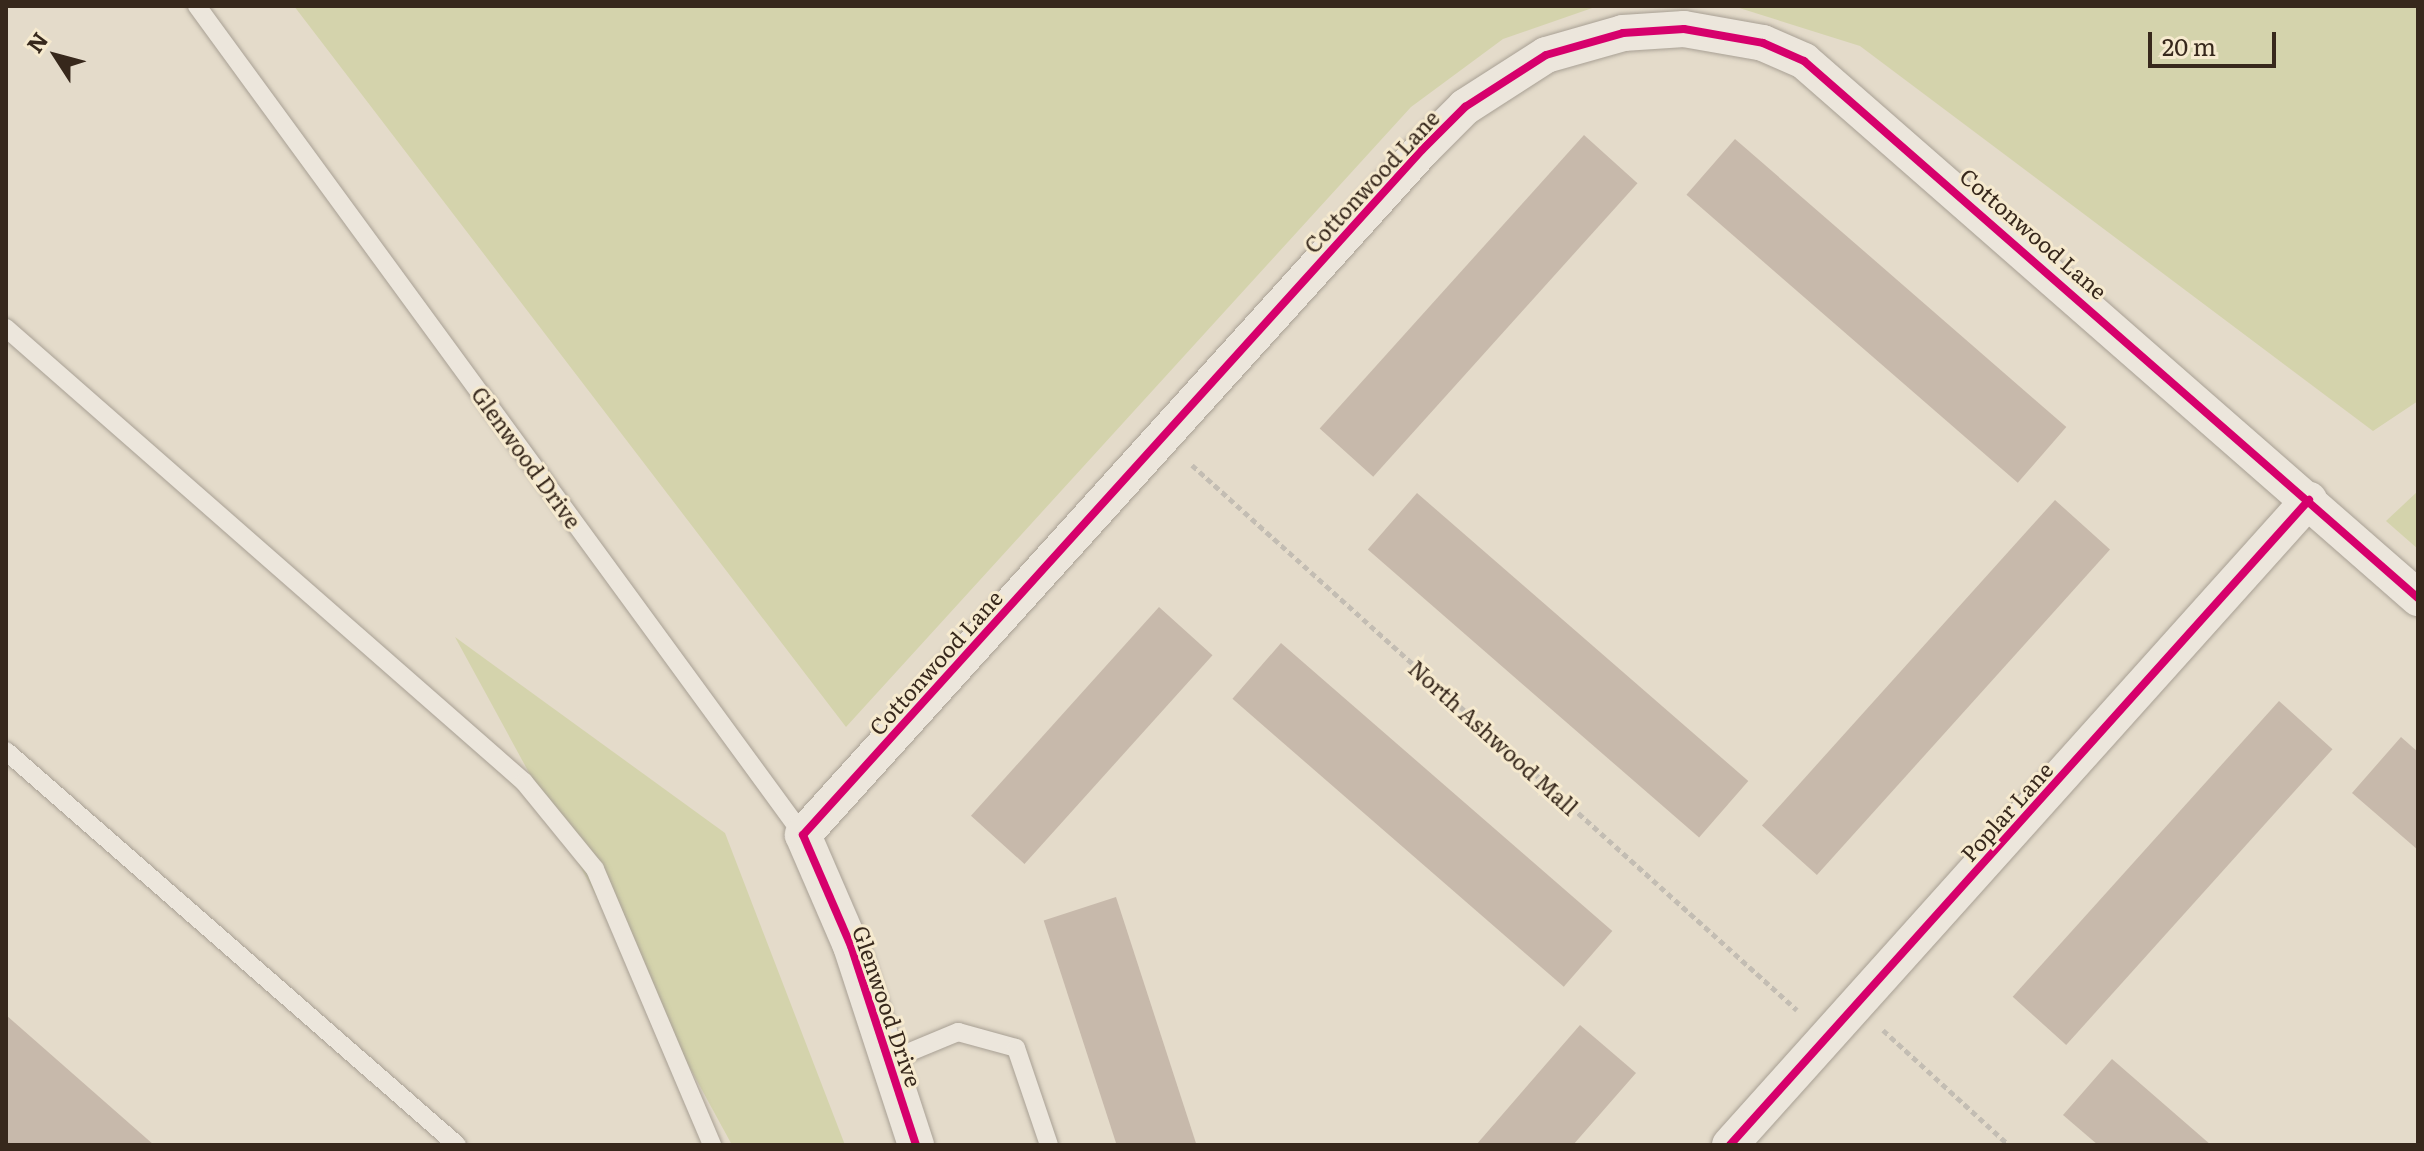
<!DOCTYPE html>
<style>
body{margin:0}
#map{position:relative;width:2424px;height:1151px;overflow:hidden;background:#e4dbca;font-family:Literata,serif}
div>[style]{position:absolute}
.green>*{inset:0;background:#d4d3ac}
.building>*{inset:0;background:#c7b9ab;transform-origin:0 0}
.path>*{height:5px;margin-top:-2.5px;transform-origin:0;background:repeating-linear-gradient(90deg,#c3bdb3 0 6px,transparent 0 10px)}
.roads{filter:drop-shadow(0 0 2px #a8a094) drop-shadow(0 0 2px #a8a094)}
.lane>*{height:18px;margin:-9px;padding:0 9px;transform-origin:9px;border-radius:9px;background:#ece6dc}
.street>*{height:36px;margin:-18px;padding:0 18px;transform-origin:18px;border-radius:18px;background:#ece6dc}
.cycleway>*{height:8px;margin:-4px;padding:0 4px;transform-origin:4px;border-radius:4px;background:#d6006c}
span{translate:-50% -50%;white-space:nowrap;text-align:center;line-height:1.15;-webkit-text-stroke:6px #f6eacf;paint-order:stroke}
.street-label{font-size:22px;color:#37281c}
.frame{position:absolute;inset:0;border:8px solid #37281c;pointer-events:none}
.north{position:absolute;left:16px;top:16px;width:80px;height:80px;-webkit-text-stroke:6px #f6eacf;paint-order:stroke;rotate:306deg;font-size:22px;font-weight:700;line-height:32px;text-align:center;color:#37281c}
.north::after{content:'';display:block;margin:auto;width:28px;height:36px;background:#37281c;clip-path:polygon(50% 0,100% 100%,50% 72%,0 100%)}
.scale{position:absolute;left:2148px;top:32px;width:128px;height:36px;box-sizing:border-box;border:4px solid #37281c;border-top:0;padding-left:10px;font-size:24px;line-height:28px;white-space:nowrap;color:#37281c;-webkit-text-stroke:6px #f6eacf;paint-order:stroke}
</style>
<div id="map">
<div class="green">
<div style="clip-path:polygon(294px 6px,1598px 6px,1503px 39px,1411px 107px,846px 727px)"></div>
<div style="clip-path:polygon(1733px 6px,2418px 6px,2418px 401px,2373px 431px,1860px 46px)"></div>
<div style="clip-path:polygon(2418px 491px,2418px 549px,2386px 521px)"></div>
<div style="clip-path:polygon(455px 637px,725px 833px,845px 1145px,732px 1145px)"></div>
</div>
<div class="building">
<div style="left:1584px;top:135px;width:72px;height:395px;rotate:42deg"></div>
<div style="left:1735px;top:139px;width:439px;height:74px;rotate:41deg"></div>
<div style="left:1417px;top:493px;width:439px;height:75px;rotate:41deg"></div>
<div style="left:2055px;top:500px;width:74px;height:438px;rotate:42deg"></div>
<div style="left:1159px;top:607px;width:72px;height:281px;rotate:42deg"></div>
<div style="left:1281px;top:643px;width:439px;height:74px;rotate:41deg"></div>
<div style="left:2279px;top:701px;width:72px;height:398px;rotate:42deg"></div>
<div style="clip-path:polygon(2401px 737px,2418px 752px,2418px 850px,2352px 793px)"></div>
<div style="left:1116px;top:897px;width:261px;height:76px;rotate:72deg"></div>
<div style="clip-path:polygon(6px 1015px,154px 1145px,6px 1145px)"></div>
<div style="clip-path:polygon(1580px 1025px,1636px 1073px,1573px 1145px,1476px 1145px)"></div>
<div style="clip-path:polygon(2112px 1059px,2211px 1145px,2098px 1145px,2063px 1115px)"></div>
</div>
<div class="path">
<div style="left:1192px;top:465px;width:814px;rotate:42.01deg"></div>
<div style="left:1883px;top:1030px;width:171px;rotate:42.4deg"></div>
</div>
<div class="roads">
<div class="lane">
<div style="left:197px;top:6px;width:1027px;rotate:53.83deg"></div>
<div style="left:6px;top:328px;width:689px;rotate:41.23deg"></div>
<div style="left:524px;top:782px;width:112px;rotate:50.8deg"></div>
<div style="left:595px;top:869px;width:300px;rotate:67deg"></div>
<div style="left:6px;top:751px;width:599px;rotate:41.14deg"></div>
<div style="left:888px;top:1061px;width:76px;rotate:-22.5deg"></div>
<div style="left:958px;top:1032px;width:60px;rotate:15.4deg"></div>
<div style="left:1016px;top:1048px;width:102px;rotate:71.2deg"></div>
</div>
<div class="street">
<div style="left:916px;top:1145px;width:209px;rotate:-108.1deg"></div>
<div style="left:851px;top:946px;width:121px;rotate:-113.4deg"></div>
<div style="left:803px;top:835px;width:923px;rotate:-47.9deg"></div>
<div style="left:1422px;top:150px;width:61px;rotate:-45deg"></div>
<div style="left:1465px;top:107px;width:96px;rotate:-32.7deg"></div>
<div style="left:1546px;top:55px;width:80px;rotate:-15.9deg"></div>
<div style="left:1623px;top:33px;width:61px;rotate:-3.8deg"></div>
<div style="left:1684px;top:29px;width:80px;rotate:10deg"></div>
<div style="left:1763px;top:43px;width:45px;rotate:23.7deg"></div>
<div style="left:1804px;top:61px;width:816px;rotate:41.17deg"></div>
<div style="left:1730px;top:1145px;width:867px;rotate:-48.09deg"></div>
</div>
</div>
<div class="cycleway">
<div style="left:916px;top:1145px;width:209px;rotate:-108.1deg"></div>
<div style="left:851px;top:946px;width:121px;rotate:-113.4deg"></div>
<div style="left:803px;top:835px;width:923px;rotate:-47.9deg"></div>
<div style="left:1422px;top:150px;width:61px;rotate:-45deg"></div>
<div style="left:1465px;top:107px;width:96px;rotate:-32.7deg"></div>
<div style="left:1546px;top:55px;width:80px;rotate:-15.9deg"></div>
<div style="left:1623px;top:33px;width:61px;rotate:-3.8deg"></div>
<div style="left:1684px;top:29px;width:80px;rotate:10deg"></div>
<div style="left:1763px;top:43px;width:45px;rotate:23.7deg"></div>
<div style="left:1804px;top:61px;width:816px;rotate:41.17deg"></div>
<div style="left:1730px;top:1145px;width:867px;rotate:-48.09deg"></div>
</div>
<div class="street-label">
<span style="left:1371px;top:181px;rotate:-47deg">Cottonwood Lane</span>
<span style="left:2034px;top:233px;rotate:41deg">Cottonwood Lane</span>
<span style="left:527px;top:457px;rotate:54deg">Glenwood Drive</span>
<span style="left:935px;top:662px;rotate:-48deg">Cottonwood Lane</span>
<span style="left:1494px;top:737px;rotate:42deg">North Ashwood Mall</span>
<span style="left:2006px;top:811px;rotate:-48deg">Poplar Lane</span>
<span style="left:888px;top:1006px;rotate:71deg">Glenwood Drive</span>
</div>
<div class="frame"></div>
<div class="north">N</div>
<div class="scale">20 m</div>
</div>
